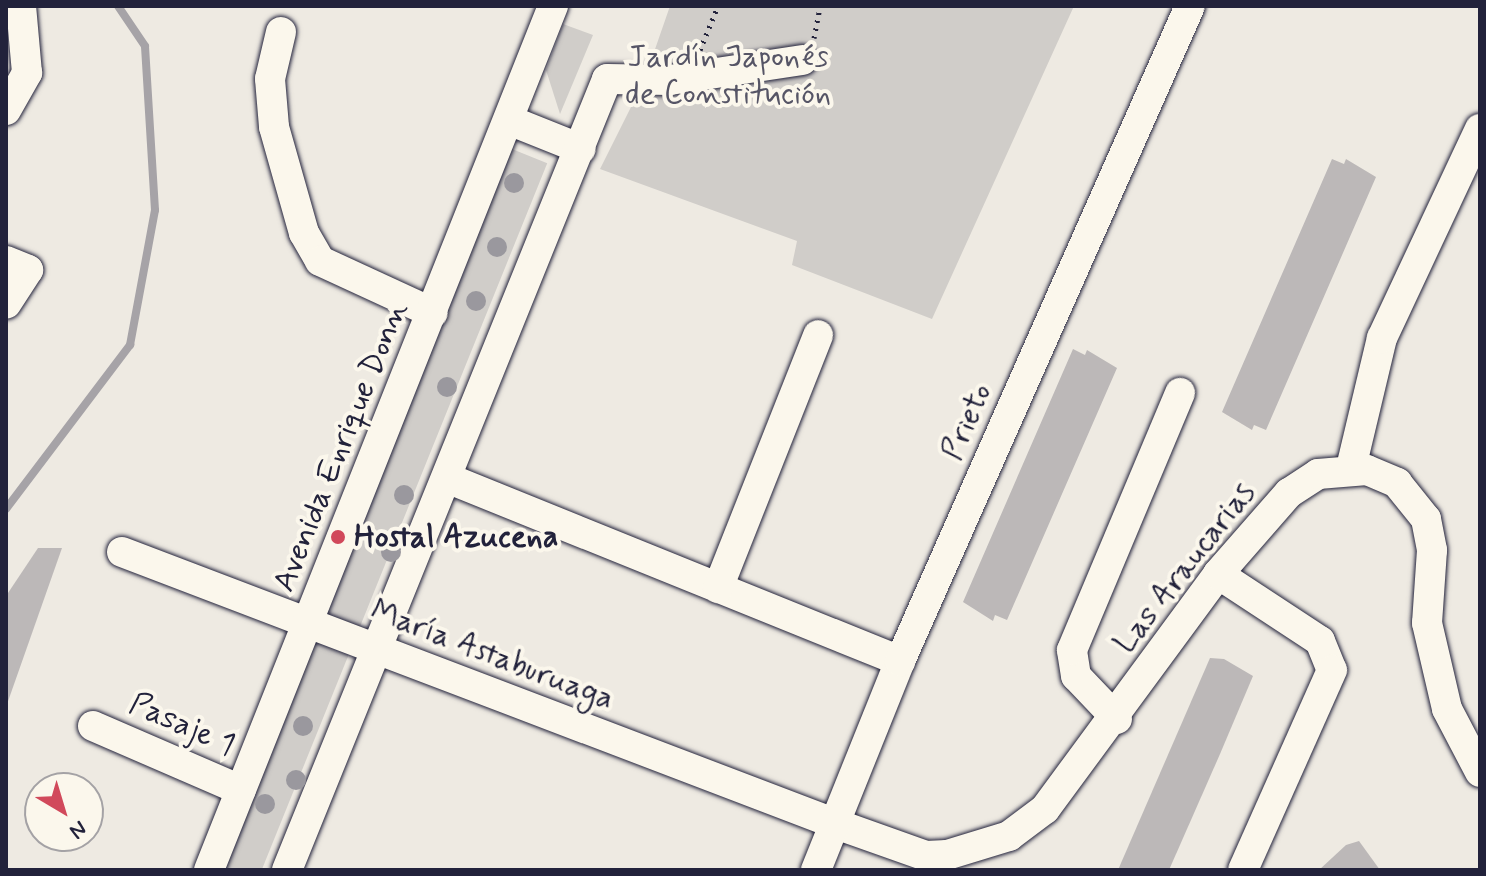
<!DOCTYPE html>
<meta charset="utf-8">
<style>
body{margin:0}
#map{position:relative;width:1486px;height:876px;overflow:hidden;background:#eeeae2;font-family:Mynerve,sans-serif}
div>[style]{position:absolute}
.green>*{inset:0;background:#d0cdc9;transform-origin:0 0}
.stream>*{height:8px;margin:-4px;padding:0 4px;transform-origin:4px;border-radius:4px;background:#a6a3a7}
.building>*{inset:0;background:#bcb8b8}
.path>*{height:5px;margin-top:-2.5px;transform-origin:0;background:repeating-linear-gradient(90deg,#22223b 0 2px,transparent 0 8px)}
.roads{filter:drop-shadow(0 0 2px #22223b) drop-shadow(0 0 2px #22223b)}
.minor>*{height:30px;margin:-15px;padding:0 15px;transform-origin:15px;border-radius:15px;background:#fbf7ec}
.trees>*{width:20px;height:20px;margin:-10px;border-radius:50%;background:#9a989e}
.dots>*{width:22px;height:22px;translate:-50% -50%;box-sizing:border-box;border:4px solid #fbf7ec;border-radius:50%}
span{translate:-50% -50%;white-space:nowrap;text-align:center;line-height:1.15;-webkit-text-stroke:8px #fbf7ec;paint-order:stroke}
.park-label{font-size:32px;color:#565566}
.street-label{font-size:32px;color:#22223b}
.poi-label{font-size:32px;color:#22223b;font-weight:700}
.left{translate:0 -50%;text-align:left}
.frame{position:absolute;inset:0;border:8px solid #22223b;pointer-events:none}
.north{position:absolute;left:24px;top:772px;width:80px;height:80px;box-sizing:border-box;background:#fbf7ec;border:2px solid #a4a2a5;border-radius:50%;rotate:142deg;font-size:22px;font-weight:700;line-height:32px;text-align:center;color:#22223b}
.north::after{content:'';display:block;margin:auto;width:28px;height:36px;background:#d1495b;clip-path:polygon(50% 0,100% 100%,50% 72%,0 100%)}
</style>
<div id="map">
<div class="green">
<div style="clip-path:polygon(670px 6px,1074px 6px,932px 319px,792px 265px,797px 241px,600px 169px,644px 81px)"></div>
<div style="clip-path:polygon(563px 24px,593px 35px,560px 114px,546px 70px)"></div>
<div style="left:512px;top:149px;width:38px;height:777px;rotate:22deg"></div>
</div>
<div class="stream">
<div style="left:6px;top:509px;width:206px;rotate:-52.9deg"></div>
<div style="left:130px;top:345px;width:137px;rotate:-79.5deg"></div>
<div style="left:155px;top:210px;width:164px;rotate:-93.5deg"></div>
<div style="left:145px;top:46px;width:48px;rotate:-124deg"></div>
</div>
<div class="building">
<div style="clip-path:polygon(1332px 159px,1344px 164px,1346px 159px,1376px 177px,1266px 430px,1254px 425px,1252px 430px,1222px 412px)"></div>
<div style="clip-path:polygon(1073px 349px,1085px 355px,1087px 350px,1117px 368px,1007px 620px,995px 615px,993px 621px,963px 602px)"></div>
<div style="clip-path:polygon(38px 548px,62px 548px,6px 707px,6px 596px)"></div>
<div style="clip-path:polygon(1210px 658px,1224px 659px,1253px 676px,1220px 754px,1169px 870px,1118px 870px)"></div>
<div style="clip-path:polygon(1359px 841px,1380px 870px,1319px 870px,1346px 845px)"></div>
</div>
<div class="path">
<div style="left:814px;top:38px;width:33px;rotate:-79deg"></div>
<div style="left:700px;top:50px;width:48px;rotate:-67.8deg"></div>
</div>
<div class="roads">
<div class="minor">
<div style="left:281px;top:32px;width:48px;rotate:103.2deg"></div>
<div style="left:270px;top:79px;width:48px;rotate:85.2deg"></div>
<div style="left:274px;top:127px;width:110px;rotate:74.2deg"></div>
<div style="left:304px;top:233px;width:32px;rotate:60deg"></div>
<div style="left:320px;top:261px;width:124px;rotate:24.7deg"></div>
<div style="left:6px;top:110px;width:43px;rotate:-60.4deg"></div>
<div style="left:27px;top:73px;width:67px;rotate:-95.1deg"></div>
<div style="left:511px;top:121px;width:75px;rotate:21.8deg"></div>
<div style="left:6px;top:261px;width:24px;rotate:22deg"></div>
<div style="left:28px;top:270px;width:40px;rotate:122.9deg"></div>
<div style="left:1351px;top:468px;width:134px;rotate:-76.6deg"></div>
<div style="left:1382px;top:338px;width:231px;rotate:-64.9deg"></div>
<div style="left:447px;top:478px;width:489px;rotate:22deg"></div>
<div style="left:122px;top:552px;width:764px;rotate:20.85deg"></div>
<div style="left:836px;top:824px;width:96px;rotate:19.6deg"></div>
<div style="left:926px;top:856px;width:21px;rotate:-3deg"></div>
<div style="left:947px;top:855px;width:65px;rotate:-17deg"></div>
<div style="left:1009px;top:836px;width:45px;rotate:-36.9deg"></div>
<div style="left:1045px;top:809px;width:292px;rotate:-53.6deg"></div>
<div style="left:1218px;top:574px;width:108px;rotate:-48.8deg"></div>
<div style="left:1289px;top:493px;width:35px;rotate:-33deg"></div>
<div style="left:1318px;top:474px;width:49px;rotate:-4.7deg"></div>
<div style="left:1367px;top:470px;width:33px;rotate:23deg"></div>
<div style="left:1397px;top:483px;width:46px;rotate:51.1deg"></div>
<div style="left:1426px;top:519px;width:32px;rotate:79deg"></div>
<div style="left:1432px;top:550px;width:73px;rotate:93.9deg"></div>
<div style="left:1427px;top:623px;width:88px;rotate:76.9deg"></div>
<div style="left:1447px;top:709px;width:71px;rotate:62.4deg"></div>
<div style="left:1218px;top:574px;width:122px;rotate:33.3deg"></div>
<div style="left:1320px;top:641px;width:31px;rotate:68deg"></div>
<div style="left:1332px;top:670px;width:219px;rotate:114deg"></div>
<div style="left:718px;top:588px;width:272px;rotate:-68.4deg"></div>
<div style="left:1117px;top:719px;width:59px;rotate:-133.6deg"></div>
<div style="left:1076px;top:676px;width:26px;rotate:-99deg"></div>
<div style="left:1072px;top:650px;width:279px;rotate:-67.2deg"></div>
<div style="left:93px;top:726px;width:161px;rotate:23.4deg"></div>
<div style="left:209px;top:870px;width:930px;rotate:-68.29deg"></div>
<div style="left:287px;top:870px;width:853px;rotate:-67.97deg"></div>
<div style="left:607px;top:79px;width:63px;rotate:0.9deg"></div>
<div style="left:670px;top:80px;width:134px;rotate:-8.6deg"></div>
<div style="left:816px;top:870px;width:225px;rotate:-68.1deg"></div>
<div style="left:900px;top:661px;width:716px;rotate:-66.12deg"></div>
</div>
</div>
<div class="trees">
<div style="left:514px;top:183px"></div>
<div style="left:497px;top:247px"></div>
<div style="left:476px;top:301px"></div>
<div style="left:447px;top:387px"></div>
<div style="left:404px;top:495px"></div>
<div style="left:391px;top:552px"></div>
<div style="left:303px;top:726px"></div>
<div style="left:296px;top:780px"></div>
<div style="left:265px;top:804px"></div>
</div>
<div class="dots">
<div style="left:338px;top:537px;background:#d1495b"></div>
</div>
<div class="park-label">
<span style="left:728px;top:76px">Jardín Japonés<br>de Constitución</span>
</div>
<div class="street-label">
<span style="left:967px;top:422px;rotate:-66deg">Prieto</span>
<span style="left:341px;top:447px;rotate:-68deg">Avenida Enrique Donn</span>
<span style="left:1185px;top:568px;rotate:-52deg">Las Araucarias</span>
<span style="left:492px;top:655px;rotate:21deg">María Astaburuaga</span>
<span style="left:182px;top:725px;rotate:24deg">Pasaje 1</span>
</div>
<div class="poi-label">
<span class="left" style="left:354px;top:537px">Hostal Azucena</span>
</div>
<div class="frame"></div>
<div class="north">N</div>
</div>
